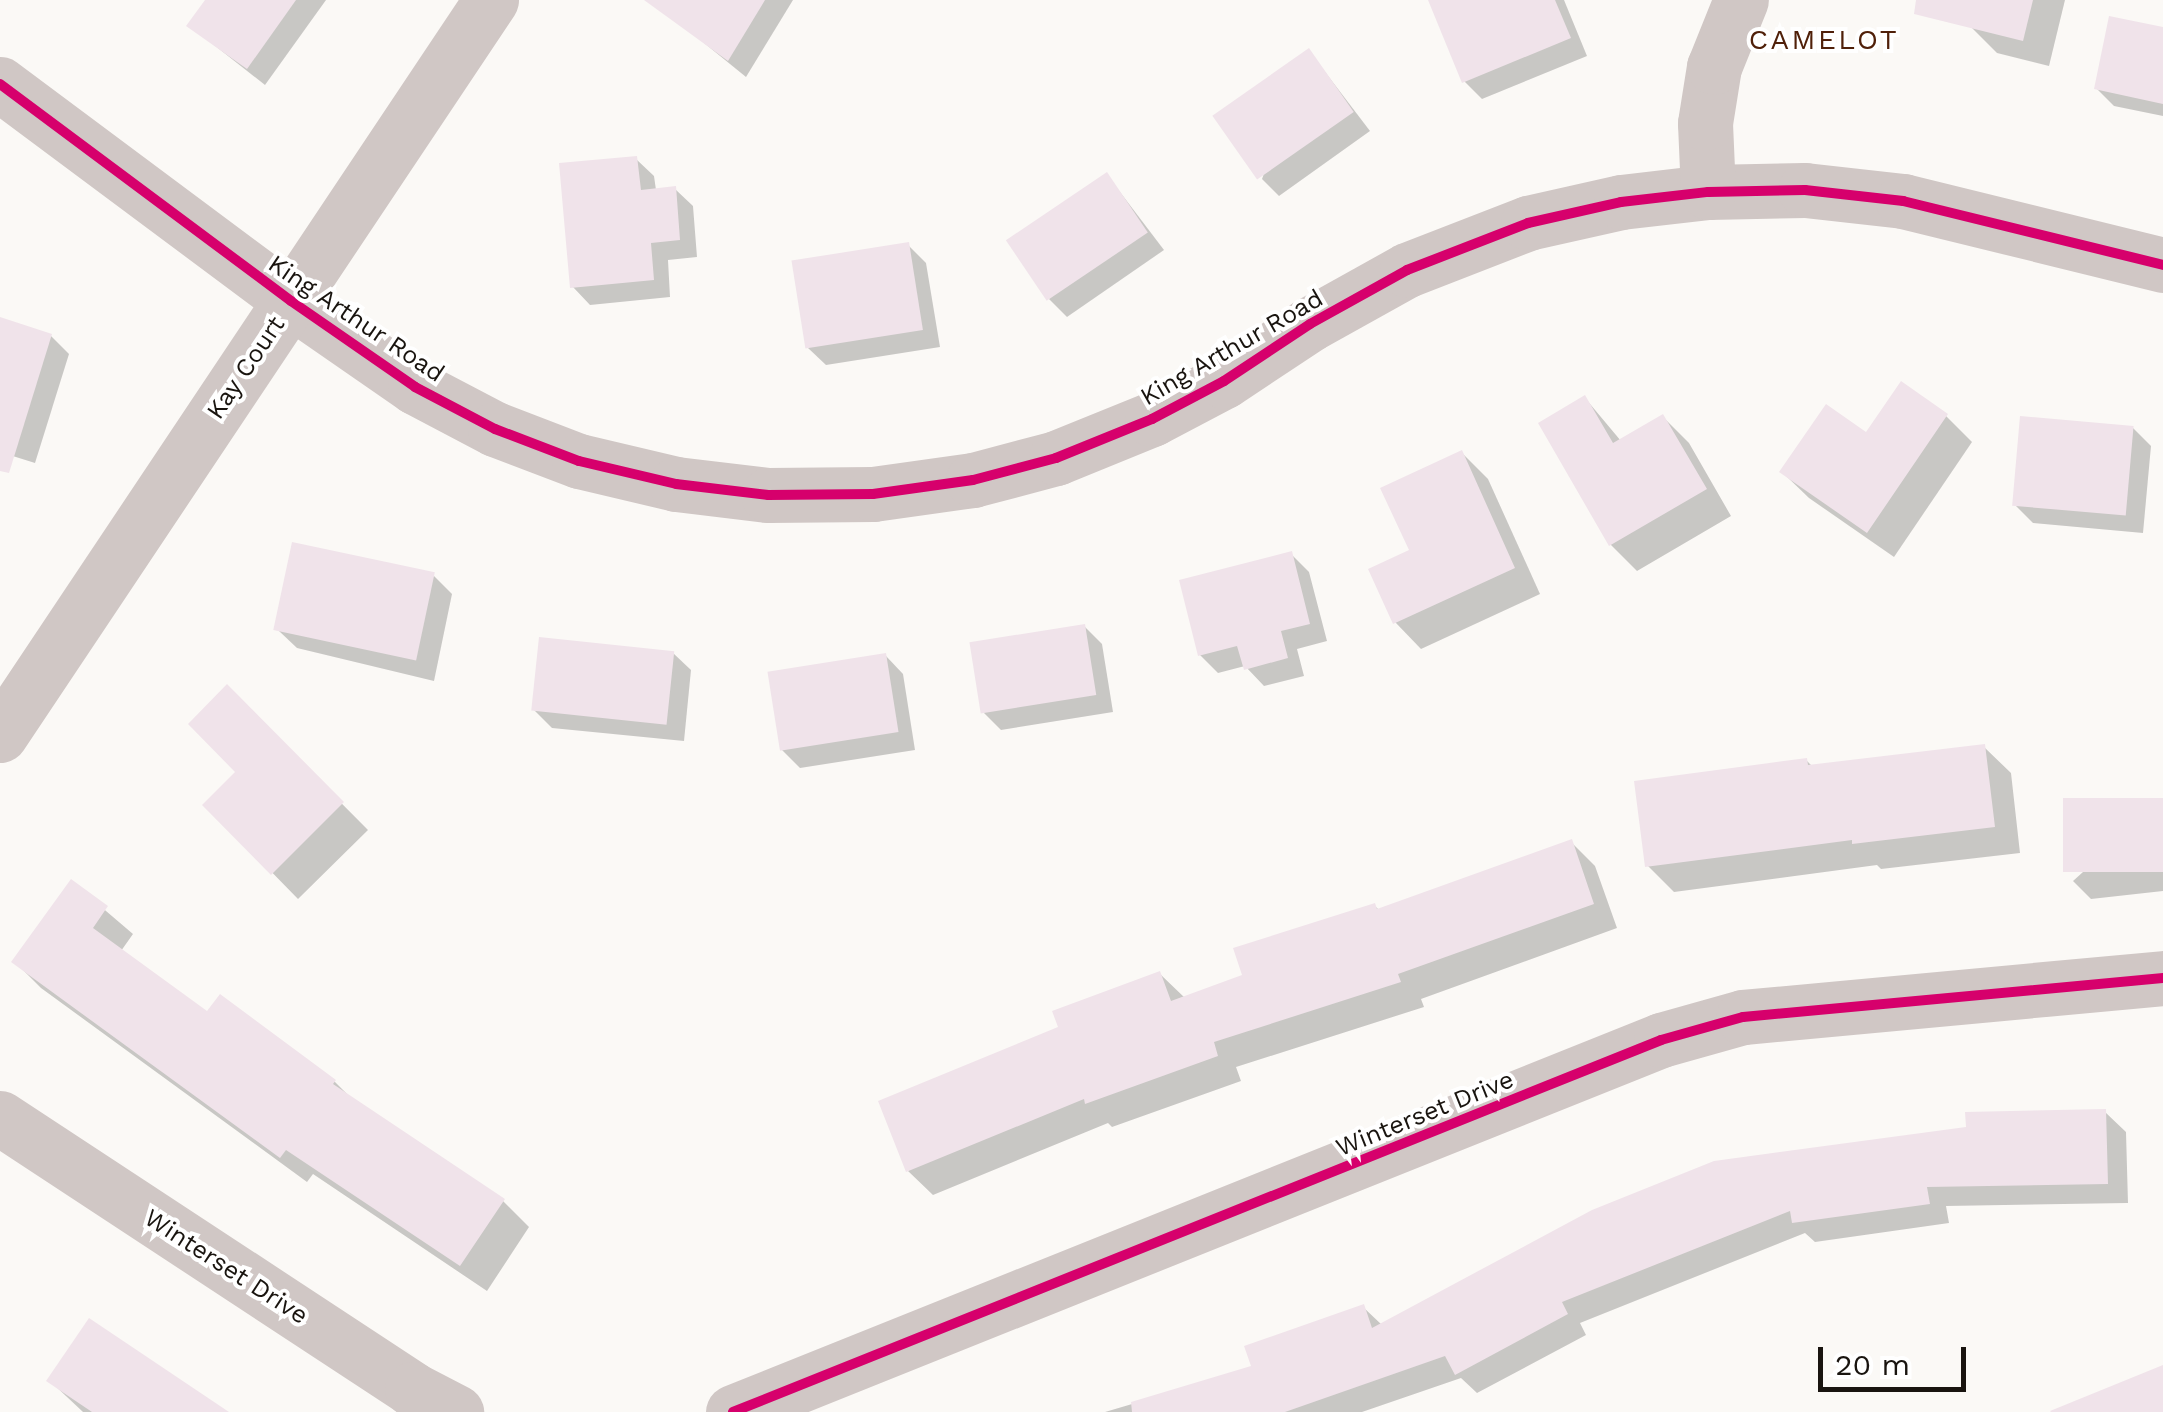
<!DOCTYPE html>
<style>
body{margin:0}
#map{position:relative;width:2163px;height:1412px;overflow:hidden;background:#fbf9f6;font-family:"Work Sans",sans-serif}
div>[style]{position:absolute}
.shadow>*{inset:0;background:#0003}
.building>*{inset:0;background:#f0e3ea;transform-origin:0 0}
.minor>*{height:55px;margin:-27.5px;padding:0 27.5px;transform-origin:27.5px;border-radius:27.5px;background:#d0c7c5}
.cycleway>*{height:10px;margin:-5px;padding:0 5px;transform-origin:5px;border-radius:5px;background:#d6006c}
span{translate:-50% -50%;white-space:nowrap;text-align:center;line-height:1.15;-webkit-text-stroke:8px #fff;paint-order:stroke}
.street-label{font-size:25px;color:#19140f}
.neighbourhood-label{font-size:28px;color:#502009;letter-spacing:2.5px}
.scale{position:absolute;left:1818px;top:1347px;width:148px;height:45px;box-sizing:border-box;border:5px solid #19140f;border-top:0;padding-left:12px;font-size:30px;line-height:35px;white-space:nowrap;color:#19140f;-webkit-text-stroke:8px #fff;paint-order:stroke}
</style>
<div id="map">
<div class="shadow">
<div style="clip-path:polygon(208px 0,326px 0,265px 85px,190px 26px)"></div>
<div style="clip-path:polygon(689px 0,793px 0,746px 77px,677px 21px)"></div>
<div style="clip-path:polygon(1434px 0,1564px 0,1587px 56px,1482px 99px,1464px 81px)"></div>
<div style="clip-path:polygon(1977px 0,2065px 0,2049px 66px,1997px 53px,1971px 27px)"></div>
<div style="clip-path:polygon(2163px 29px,2163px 116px,2114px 106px,2097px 89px)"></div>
<div style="clip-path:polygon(1309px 51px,1370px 131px,1279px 196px,1262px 179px)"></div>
<div style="clip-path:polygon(636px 159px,654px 176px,656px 190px,675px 189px,693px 206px,697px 257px,668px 260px,670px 297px,590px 305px,573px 287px)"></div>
<div style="clip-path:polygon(1107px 175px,1164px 250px,1067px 317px,1049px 299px)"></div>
<div style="clip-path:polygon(908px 245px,926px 263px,940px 347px,826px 365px,808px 348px)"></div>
<div style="clip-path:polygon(0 320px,51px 336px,69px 354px,35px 463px,0 452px)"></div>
<div style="clip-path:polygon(1585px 398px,1621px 441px,1663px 417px,1689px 443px,1731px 516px,1637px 571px,1611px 545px,1541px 424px)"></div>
<div style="clip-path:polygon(1946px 416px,1972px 442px,1894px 557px,1809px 498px,1782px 472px,1866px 435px)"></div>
<div style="clip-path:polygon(2133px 428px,2151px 446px,2143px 533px,2033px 523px,2015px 505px)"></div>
<div style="clip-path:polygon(1462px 453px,1488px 479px,1540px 594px,1421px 649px,1395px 622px)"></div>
<div style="clip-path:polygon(1291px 554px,1309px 572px,1327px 641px,1297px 649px,1304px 676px,1264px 686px,1245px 666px,1218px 673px,1200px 655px)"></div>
<div style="clip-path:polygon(434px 576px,452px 594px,434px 681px,297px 648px,279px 631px)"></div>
<div style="clip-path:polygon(1084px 626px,1102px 644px,1113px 712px,1001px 730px,983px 712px)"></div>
<div style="clip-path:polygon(673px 653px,691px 670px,684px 741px,552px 728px,534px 710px)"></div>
<div style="clip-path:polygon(886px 656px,903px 674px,915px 750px,800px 768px,782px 750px)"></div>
<div style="clip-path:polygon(227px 688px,368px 830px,298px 899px,206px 805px,238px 772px)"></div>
<div style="clip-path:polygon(1984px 747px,2011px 773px,2020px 853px,1881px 869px,1877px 865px,1674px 892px,1648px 866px,1806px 760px,1813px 767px)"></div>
<div style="clip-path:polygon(2163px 800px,2163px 891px,2091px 899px,2073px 881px)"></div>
<div style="clip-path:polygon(1571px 842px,1595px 866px,1617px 928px,1421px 999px,1424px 1007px,1236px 1067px,1241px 1081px,1112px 1127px,1108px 1123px,933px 1195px,908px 1171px,1061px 1029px,1160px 974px,1185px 998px,1245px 976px,1375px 906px,1380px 911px)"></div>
<div style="clip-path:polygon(72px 882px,133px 934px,121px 951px,208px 1015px,334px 1081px,356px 1103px,503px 1201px,529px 1227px,487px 1291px,313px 1174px,307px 1182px,41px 988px,14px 961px)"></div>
<div style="clip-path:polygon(2105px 1112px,2126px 1132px,2128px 1203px,1946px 1206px,1949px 1223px,1815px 1242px,1805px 1233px,1580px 1323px,1586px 1335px,1477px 1393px,1461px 1378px,1362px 1412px,1105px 1412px,1254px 1368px,1363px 1307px,1382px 1325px)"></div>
<div style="clip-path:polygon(50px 1381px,221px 1412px,83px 1412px)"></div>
</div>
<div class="building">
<div style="clip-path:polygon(205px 0,296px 0,247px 69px,186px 26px)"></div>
<div style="clip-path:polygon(644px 0,765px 0,728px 61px)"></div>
<div style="clip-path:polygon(1428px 0,1555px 0,1571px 38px,1462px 83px)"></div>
<div style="clip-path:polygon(1916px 0,2033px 0,2023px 41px,1914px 14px)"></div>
<div style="clip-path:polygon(2109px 16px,2163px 27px,2163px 104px,2094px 89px)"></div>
<div style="left:1309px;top:48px;width:78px;height:118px;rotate:55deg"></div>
<div style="clip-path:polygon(637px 156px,641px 190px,676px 186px,680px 240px,651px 243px,654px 280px,570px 288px,559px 163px)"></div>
<div style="left:1107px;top:172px;width:73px;height:122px;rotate:56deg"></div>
<div style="left:909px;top:242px;width:89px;height:119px;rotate:81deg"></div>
<div style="clip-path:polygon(0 317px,52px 334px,9px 473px,0 471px)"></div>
<div style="clip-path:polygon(1901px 381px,1948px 414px,1867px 533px,1779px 472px,1826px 404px,1866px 432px)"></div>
<div style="clip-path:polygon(1585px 395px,1613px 443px,1663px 414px,1707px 489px,1609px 546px,1538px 423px)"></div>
<div style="left:2020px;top:416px;width:114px;height:90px;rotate:5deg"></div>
<div style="clip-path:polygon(1462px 450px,1515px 568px,1393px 624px,1368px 569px,1409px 550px,1380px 488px)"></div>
<div style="left:292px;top:542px;width:146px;height:90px;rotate:12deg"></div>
<div style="clip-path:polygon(1292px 551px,1310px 624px,1281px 631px,1288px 658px,1244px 670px,1237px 646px,1198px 656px,1179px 580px)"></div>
<div style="left:1085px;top:624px;width:72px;height:117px;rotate:81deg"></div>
<div style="left:539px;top:637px;width:136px;height:74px;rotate:6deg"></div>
<div style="left:886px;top:653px;width:80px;height:120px;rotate:81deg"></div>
<div style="clip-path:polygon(227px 684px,344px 802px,271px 875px,202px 805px,235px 772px,188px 724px)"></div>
<div style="clip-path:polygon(1985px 744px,1995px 827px,1852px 844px,1852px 840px,1645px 867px,1634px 781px,1807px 758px,1808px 765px)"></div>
<div style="left:2163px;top:798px;width:74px;height:100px;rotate:90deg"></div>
<div style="clip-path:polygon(1572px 839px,1594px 904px,1398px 974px,1401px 982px,1214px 1042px,1218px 1056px,1085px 1104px,1084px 1099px,906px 1172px,878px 1101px,1058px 1027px,1052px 1011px,1160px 971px,1171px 1001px,1242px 975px,1233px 948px,1375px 903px,1377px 909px)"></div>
<div style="clip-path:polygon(71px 879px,108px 906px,93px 928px,207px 1011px,220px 994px,336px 1080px,333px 1084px,505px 1199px,460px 1266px,286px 1150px,280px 1158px,11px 962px)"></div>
<div style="clip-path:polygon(2106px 1109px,2108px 1184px,1927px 1187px,1930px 1204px,1792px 1223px,1790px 1211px,1562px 1302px,1568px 1314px,1455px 1375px,1445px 1356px,1285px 1412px,1132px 1412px,1131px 1402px,1251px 1366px,1244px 1346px,1364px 1304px,1372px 1328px,1592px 1210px,1714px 1161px,1966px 1127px,1965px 1112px)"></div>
<div style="clip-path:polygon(89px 1318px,229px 1412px,92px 1412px,46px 1381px)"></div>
<div style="clip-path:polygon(2163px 1365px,2163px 1412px,2051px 1412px,2050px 1411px)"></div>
</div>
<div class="minor">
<div style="left:0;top:84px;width:363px;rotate:36.7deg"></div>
<div style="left:291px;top:301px;width:151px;rotate:34.7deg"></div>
<div style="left:415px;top:387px;width:90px;rotate:27.7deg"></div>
<div style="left:495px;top:429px;width:90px;rotate:20.9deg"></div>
<div style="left:579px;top:461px;width:100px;rotate:13.3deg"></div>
<div style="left:676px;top:484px;width:93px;rotate:6.8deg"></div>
<div style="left:768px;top:495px;width:105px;rotate:-0.5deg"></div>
<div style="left:873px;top:494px;width:101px;rotate:-8deg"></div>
<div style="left:973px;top:480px;width:86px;rotate:-14.8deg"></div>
<div style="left:1056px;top:458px;width:104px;rotate:-22.1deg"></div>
<div style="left:1152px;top:419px;width:81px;rotate:-27.8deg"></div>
<div style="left:1224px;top:381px;width:103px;rotate:-33.5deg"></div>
<div style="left:1310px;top:324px;width:111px;rotate:-29.1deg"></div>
<div style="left:1407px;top:270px;width:130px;rotate:-21.2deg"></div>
<div style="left:1528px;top:223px;width:95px;rotate:-12.7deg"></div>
<div style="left:1621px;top:202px;width:88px;rotate:-6.6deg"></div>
<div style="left:1708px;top:192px;width:97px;rotate:-1.2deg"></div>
<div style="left:1805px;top:190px;width:99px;rotate:6.4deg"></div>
<div style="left:1903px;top:201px;width:268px;rotate:13.8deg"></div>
<div style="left:1708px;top:192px;width:69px;rotate:-92.5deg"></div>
<div style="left:1705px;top:123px;width:57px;rotate:-80.9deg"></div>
<div style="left:1714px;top:67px;width:72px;rotate:-68.1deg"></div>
<div style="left:0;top:735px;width:884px;rotate:-56.26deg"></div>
<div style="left:0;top:1118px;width:493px;rotate:33.3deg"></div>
<div style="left:412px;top:1389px;width:50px;rotate:27.6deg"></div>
<div style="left:733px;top:1412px;width:1000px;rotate:-21.84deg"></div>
<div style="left:1661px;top:1040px;width:85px;rotate:-15.7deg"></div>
<div style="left:1743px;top:1017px;width:422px;rotate:-5.3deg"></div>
</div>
<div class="cycleway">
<div style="left:0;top:84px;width:363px;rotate:36.7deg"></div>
<div style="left:291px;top:301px;width:151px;rotate:34.7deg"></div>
<div style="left:415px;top:387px;width:90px;rotate:27.7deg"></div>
<div style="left:495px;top:429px;width:90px;rotate:20.9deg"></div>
<div style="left:579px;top:461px;width:100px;rotate:13.3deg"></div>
<div style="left:676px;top:484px;width:93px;rotate:6.8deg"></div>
<div style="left:768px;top:495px;width:105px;rotate:-0.5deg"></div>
<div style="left:873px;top:494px;width:101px;rotate:-8deg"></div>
<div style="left:973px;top:480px;width:86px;rotate:-14.8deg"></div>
<div style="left:1056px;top:458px;width:104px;rotate:-22.1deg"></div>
<div style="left:1152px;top:419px;width:81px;rotate:-27.8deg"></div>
<div style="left:1224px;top:381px;width:103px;rotate:-33.5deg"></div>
<div style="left:1310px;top:324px;width:111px;rotate:-29.1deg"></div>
<div style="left:1407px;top:270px;width:130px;rotate:-21.2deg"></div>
<div style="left:1528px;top:223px;width:95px;rotate:-12.7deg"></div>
<div style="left:1621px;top:202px;width:88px;rotate:-6.6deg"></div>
<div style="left:1708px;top:192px;width:97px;rotate:-1.2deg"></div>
<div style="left:1805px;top:190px;width:99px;rotate:6.4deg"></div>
<div style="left:1903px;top:201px;width:268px;rotate:13.8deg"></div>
<div style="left:733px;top:1412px;width:1000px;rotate:-21.84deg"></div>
<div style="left:1661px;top:1040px;width:85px;rotate:-15.7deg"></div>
<div style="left:1743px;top:1017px;width:422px;rotate:-5.3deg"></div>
</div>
<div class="street-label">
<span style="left:356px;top:319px;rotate:34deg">King Arthur Road</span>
<span style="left:1232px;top:348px;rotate:-30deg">King Arthur Road</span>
<span style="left:246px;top:368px;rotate:-56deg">Kay Court</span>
<span style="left:1425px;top:1114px;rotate:-22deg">Winterset Drive</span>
<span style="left:226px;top:1267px;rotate:33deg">Winterset Drive</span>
</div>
<div class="neighbourhood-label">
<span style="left:1824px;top:40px">CAMELOT</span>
</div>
<div class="scale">20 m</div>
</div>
